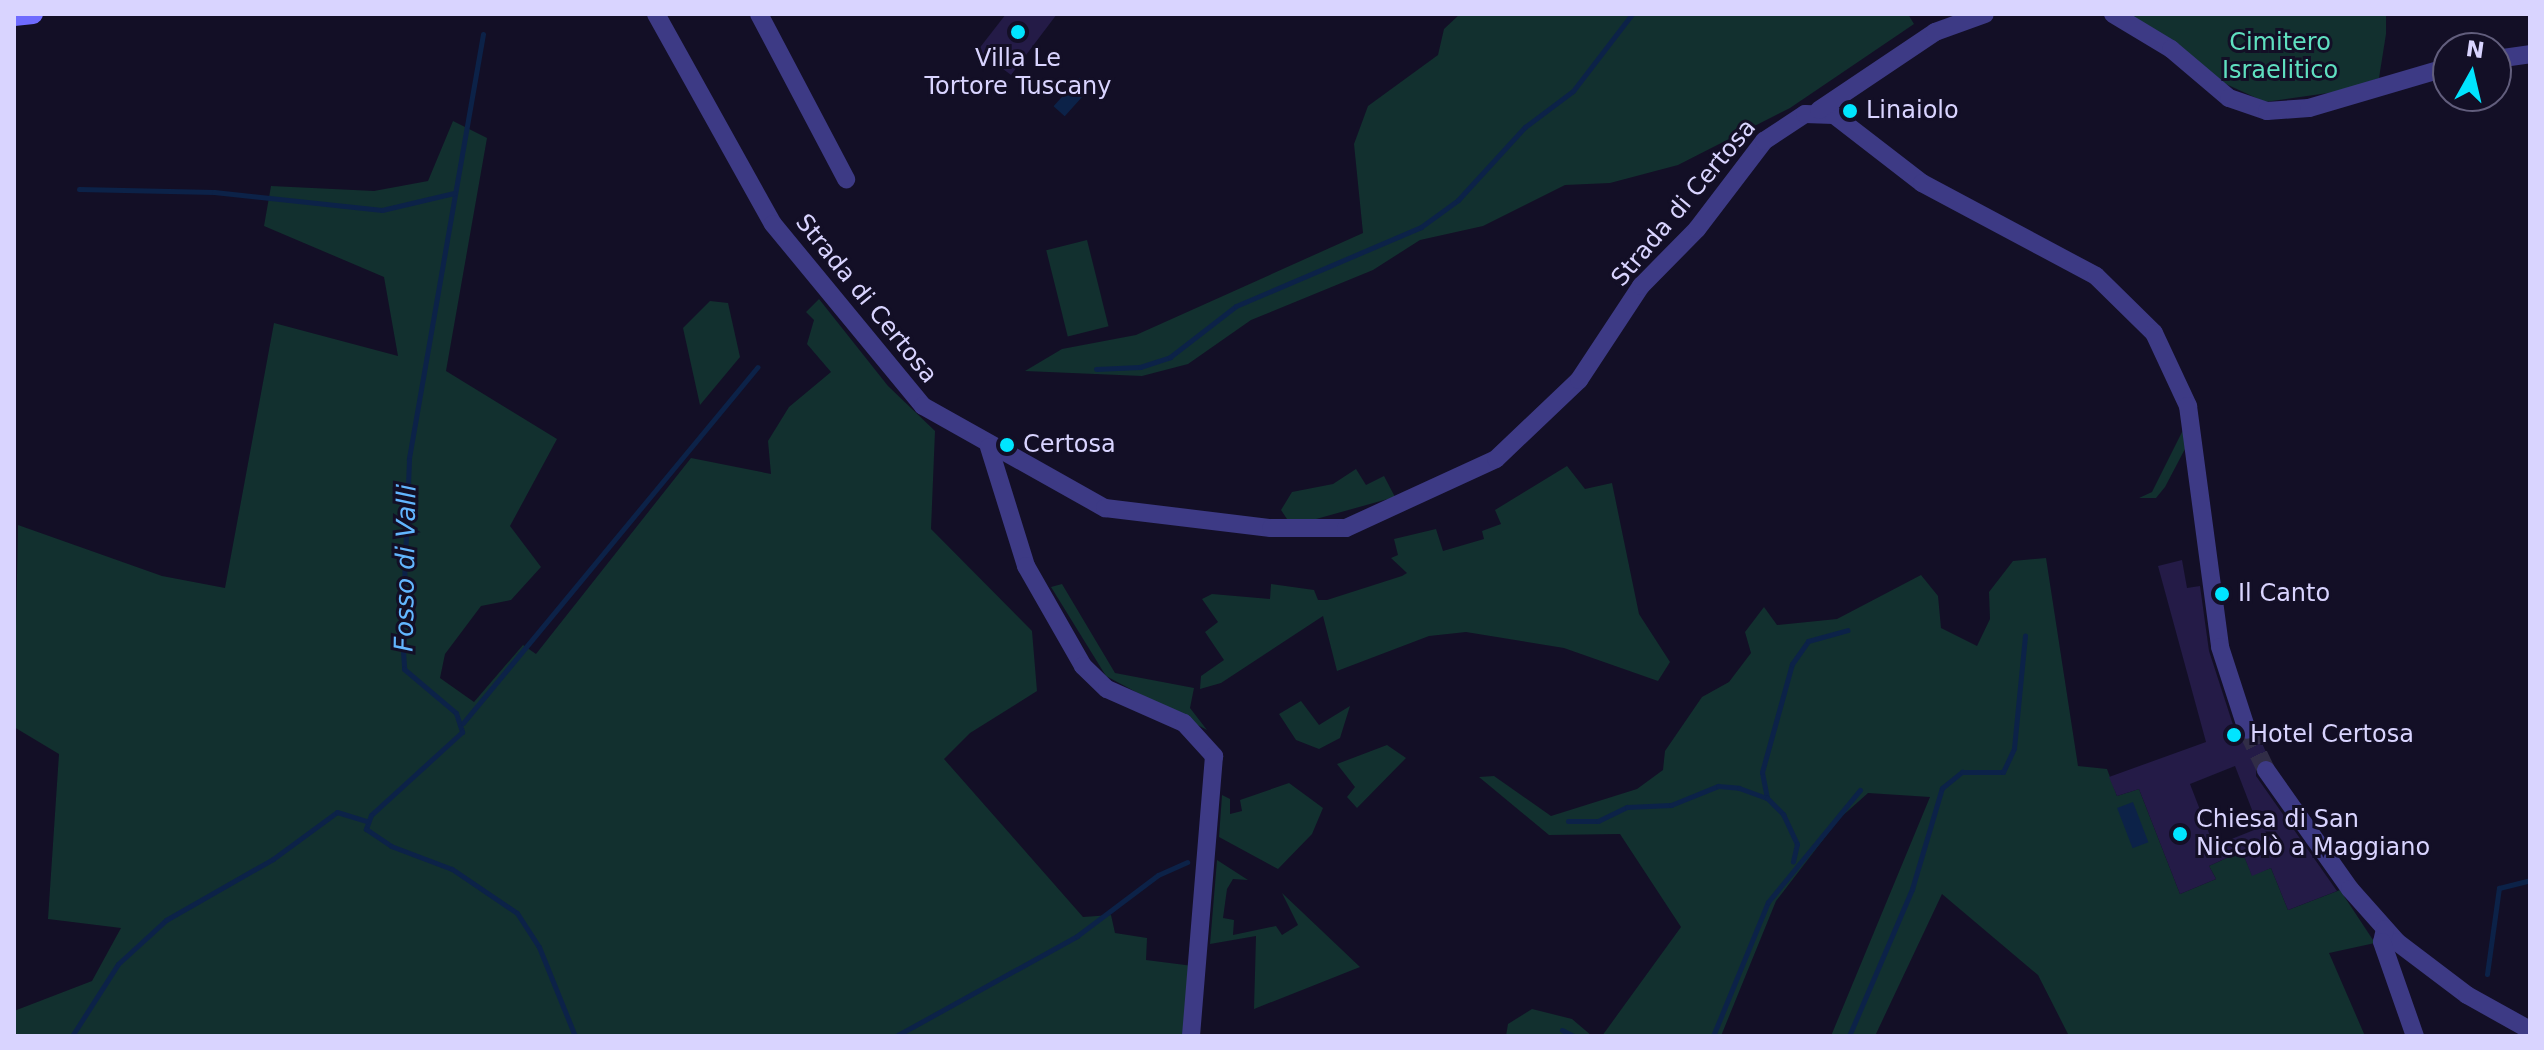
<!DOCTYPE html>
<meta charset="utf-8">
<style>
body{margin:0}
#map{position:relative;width:2544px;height:1050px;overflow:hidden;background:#130f26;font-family:"DejaVu Sans",sans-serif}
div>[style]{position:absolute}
.green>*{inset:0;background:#12302f;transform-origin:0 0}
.water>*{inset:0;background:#0c2248;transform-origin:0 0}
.stream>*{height:5px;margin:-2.5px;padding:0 2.5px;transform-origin:2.5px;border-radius:2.5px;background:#0c2248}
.building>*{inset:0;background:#241b47}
.street-tunnel>*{height:18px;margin-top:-9px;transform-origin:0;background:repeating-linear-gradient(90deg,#312d47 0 18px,transparent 0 27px)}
.street>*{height:18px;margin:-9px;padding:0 9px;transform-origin:9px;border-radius:9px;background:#3d3a85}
.secondary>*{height:20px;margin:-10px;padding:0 10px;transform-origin:10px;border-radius:10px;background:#6f6bff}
.dots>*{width:22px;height:22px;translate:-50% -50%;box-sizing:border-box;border:4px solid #130f26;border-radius:50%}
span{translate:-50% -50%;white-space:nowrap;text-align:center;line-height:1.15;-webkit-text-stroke:6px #130f26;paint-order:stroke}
.park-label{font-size:24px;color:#5fe0c0}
.poi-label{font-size:24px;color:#d9d4ff}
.left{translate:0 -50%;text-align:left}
.street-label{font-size:24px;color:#d9d4ff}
.water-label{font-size:26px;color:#62b6ff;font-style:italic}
.frame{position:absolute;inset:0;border:16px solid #d9d4ff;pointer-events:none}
.north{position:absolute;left:2432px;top:32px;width:80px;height:80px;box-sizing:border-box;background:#130f26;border:2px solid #625e7d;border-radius:50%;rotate:8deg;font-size:22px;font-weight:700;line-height:32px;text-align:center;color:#d9d4ff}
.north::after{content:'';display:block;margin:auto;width:28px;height:36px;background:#00e5ff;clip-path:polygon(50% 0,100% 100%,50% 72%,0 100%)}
</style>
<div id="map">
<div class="green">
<div style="clip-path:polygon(1460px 14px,1908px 14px,1914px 24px,1790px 108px,1678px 165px,1610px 183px,1565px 185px,1483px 226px,1420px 240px,1373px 270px,1251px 320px,1188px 364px,1142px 376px,1025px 371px,1062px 349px,1136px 335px,1363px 233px,1354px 144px,1368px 106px,1438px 55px,1444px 29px)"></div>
<div style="clip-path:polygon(2123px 14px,2386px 14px,2386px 34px,2379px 78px,2342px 91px,2265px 102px,2215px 79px)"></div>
<div style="clip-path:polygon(453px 121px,487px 138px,446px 371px,557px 439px,510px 526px,541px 567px,511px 600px,481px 606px,445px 654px,440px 678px,474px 702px,523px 645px,536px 654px,691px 458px,771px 474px,768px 441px,789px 407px,831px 372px,807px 344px,814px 320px,806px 312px,819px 299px,888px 386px,935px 431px,931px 529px,1032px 631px,1037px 691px,970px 733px,944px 759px,1083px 917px,1111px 915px,1115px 933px,1147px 938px,1146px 960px,1193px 966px,1185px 1036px,14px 1036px,14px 1011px,92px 981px,121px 928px,48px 919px,59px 754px,14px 727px,18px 525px,162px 576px,225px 588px,274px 323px,398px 356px,384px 277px,264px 226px,271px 186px,374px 191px,428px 181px)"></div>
<div style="left:1087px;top:240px;width:89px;height:42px;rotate:76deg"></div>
<div style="clip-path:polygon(710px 301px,728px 303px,740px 357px,700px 405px,683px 328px)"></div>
<div style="clip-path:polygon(2185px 426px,2186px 447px,2165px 487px,2156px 498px,2139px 498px,2152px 492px)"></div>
<div style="clip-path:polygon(1567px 466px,1585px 489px,1612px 483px,1639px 614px,1670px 662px,1658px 681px,1564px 648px,1466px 632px,1429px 636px,1337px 671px,1323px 616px,1221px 683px,1200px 689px,1201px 676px,1224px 660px,1205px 632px,1218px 622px,1202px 599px,1212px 594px,1270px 599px,1271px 584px,1314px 590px,1318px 600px,1327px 600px,1402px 576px,1407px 573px,1391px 558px,1398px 555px,1394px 539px,1436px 529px,1443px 551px,1484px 539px,1482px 531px,1501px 524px,1495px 510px)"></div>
<div style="clip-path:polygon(1356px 469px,1366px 485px,1384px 476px,1395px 497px,1309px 521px,1287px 519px,1281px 510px,1292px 492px,1333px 484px)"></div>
<div style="clip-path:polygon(2046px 558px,2078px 766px,2107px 769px,2117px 796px,2139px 789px,2180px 894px,2216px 879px,2209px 866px,2242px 851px,2252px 875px,2271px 868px,2288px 910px,2340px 890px,2375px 943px,2329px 953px,2365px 1036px,2069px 1036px,2038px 975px,1942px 894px,1875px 1036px,1831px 1036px,1930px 797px,1868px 793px,1839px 819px,1776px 901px,1721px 1036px,1602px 1036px,1681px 927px,1620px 834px,1549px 835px,1479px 777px,1494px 776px,1551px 816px,1637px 789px,1663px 770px,1665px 751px,1702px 697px,1729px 682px,1751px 653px,1745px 632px,1764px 607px,1777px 625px,1837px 619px,1921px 575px,1938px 596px,1941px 628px,1977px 646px,1990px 619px,1989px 592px,2013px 561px)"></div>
<div style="clip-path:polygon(1062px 584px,1115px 673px,1194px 688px,1190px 708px,1207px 730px,1106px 676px,1051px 587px)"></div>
<div style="clip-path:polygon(1301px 701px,1319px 725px,1350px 706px,1340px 738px,1319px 749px,1296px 740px,1279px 714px)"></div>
<div style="clip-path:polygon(1387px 745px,1406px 758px,1357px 808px,1347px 797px,1355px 787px,1337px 764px)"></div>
<div style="clip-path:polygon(1289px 783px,1323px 808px,1312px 834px,1278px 869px,1219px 837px,1222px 795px,1230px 799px,1230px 814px,1242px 811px,1240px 800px)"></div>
<div style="clip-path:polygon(1217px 860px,1248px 880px,1233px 879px,1227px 889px,1223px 918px,1234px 920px,1233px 935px,1276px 926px,1282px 935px,1298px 925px,1282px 893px,1360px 967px,1254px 1009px,1256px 936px,1210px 944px)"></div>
<div style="clip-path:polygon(1532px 1009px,1572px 1019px,1592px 1036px,1506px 1036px,1508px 1024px)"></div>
</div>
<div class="water">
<div style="left:1079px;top:78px;width:15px;height:38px;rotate:42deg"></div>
<div style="left:2133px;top:802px;width:43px;height:17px;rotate:69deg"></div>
</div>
<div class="stream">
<div style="left:483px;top:34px;width:432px;rotate:99.9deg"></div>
<div style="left:409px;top:460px;width:177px;rotate:92.3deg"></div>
<div style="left:402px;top:637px;width:32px;rotate:86deg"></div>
<div style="left:404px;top:669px;width:68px;rotate:40.2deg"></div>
<div style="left:456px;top:713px;width:20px;rotate:72deg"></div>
<div style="left:462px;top:732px;width:123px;rotate:137.6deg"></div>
<div style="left:371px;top:815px;width:15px;rotate:110deg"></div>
<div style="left:366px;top:829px;width:30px;rotate:34deg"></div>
<div style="left:391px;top:846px;width:65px;rotate:20.7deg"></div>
<div style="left:452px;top:869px;width:78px;rotate:34.1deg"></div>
<div style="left:517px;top:913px;width:40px;rotate:57.1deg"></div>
<div style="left:539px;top:947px;width:96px;rotate:68deg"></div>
<div style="left:79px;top:189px;width:135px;rotate:1.3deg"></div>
<div style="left:214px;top:192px;width:169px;rotate:6.1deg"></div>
<div style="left:382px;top:210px;width:74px;rotate:-13.3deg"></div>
<div style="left:1096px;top:369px;width:44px;rotate:-2.6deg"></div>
<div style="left:1140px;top:367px;width:32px;rotate:-18deg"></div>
<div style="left:1170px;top:357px;width:83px;rotate:-37.7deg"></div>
<div style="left:1236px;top:306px;width:201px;rotate:-23.1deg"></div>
<div style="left:1421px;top:227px;width:46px;rotate:-36.1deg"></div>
<div style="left:1458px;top:200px;width:99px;rotate:-47.5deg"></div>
<div style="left:1525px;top:127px;width:60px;rotate:-36.9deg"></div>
<div style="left:1573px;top:91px;width:97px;rotate:-52.5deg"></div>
<div style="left:463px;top:723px;width:462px;rotate:-50.4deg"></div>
<div style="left:1767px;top:798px;width:26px;rotate:-101deg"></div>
<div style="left:1762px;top:772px;width:112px;rotate:-74.5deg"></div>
<div style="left:1792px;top:664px;width:28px;rotate:-55deg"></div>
<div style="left:1808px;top:641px;width:41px;rotate:-15.4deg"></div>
<div style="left:1568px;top:821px;width:30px"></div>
<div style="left:1598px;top:821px;width:32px;rotate:-26deg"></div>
<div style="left:1627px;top:807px;width:44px;rotate:-2.6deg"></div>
<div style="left:1671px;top:805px;width:51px;rotate:-22deg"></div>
<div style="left:1718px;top:786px;width:21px;rotate:5deg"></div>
<div style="left:1739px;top:788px;width:30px;rotate:20deg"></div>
<div style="left:1767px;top:798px;width:23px;rotate:45deg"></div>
<div style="left:1783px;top:814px;width:33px;rotate:65deg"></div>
<div style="left:1797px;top:844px;width:18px;rotate:103deg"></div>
<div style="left:2487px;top:974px;width:87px;rotate:-82.1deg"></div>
<div style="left:2499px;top:888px;width:32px;rotate:-14deg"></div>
<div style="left:1562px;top:1030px;width:13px;rotate:27deg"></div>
<div style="left:72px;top:1036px;width:85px;rotate:-57.4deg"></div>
<div style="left:118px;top:964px;width:65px;rotate:-42.5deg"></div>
<div style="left:166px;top:920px;width:123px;rotate:-29.7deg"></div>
<div style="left:273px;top:859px;width:79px;rotate:-36.3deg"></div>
<div style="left:337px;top:812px;width:31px;rotate:17deg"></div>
<div style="left:896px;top:1036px;width:207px;rotate:-28.9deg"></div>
<div style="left:1077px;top:936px;width:101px;rotate:-37deg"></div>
<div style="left:1158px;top:875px;width:32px;rotate:-24deg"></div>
<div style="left:1713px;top:1036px;width:145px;rotate:-67.7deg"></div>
<div style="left:1768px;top:902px;width:145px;rotate:-50.6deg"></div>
<div style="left:1849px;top:1036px;width:160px;rotate:-66.8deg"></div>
<div style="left:1912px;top:889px;width:105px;rotate:-73.5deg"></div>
<div style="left:1942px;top:788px;width:26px;rotate:-39deg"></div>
<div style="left:1962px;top:772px;width:41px"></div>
<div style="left:2003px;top:772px;width:26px;rotate:-65deg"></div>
<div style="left:2014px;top:748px;width:113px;rotate:-84.4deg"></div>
</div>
<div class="building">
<div style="clip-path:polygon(1006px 14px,1057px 14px,1011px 75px,978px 50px)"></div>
<div style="clip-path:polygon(evenodd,2182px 560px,2187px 588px,2200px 586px,2209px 651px,2236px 734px,2245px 742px,2258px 734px,2269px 759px,2256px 764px,2256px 776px,2337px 891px,2288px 910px,2271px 868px,2252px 876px,2242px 851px,2209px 866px,2216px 879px,2180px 894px,2139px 789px,2117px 796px,2109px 777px,2206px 742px,2158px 566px,2182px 560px,2235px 766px,2259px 828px,2214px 846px,2190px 784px,2235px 766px)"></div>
</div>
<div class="street-tunnel">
<div style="left:2247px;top:730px;width:44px;rotate:64.6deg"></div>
</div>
<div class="street">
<div style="left:656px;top:14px;width:240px;rotate:60.9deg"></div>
<div style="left:773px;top:224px;width:236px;rotate:50.5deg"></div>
<div style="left:923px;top:406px;width:209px;rotate:29.3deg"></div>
<div style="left:1105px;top:508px;width:167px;rotate:6.9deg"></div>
<div style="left:1271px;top:528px;width:75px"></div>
<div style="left:1346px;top:528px;width:165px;rotate:-24.7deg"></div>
<div style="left:1496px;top:459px;width:115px;rotate:-43.6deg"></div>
<div style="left:1579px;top:380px;width:113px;rotate:-56.6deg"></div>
<div style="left:1641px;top:286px;width:80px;rotate:-45.5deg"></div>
<div style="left:1697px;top:229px;width:111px;rotate:-52.7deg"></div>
<div style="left:1764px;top:141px;width:49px;rotate:-33.4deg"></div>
<div style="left:1805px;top:114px;width:29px;rotate:2deg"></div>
<div style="left:1834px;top:115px;width:111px;rotate:37.7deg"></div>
<div style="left:1922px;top:183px;width:197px;rotate:28.1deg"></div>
<div style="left:2096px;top:276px;width:81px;rotate:44.5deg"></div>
<div style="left:2154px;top:333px;width:81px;rotate:65deg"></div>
<div style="left:2188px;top:406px;width:243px;rotate:82.4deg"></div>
<div style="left:2220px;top:647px;width:87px;rotate:72deg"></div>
<div style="left:759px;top:14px;width:187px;rotate:62.2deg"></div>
<div style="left:2113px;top:14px;width:68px;rotate:31.1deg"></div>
<div style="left:2171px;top:49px;width:76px;rotate:40.2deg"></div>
<div style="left:2229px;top:98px;width:40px;rotate:18.9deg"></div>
<div style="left:2267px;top:111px;width:42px;rotate:-4.1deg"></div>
<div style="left:2309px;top:108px;width:145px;rotate:-16.4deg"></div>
<div style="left:2496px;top:59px;width:34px;rotate:-8deg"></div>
<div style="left:1819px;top:110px;width:140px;rotate:-33.9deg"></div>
<div style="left:1935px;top:32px;width:53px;rotate:-19.8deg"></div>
<div style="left:989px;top:447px;width:125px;rotate:72.7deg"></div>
<div style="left:1026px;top:566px;width:115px;rotate:60.3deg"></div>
<div style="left:1083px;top:666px;width:33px;rotate:44deg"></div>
<div style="left:1107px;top:689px;width:84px;rotate:23.8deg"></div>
<div style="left:1184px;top:723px;width:45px;rotate:47.7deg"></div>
<div style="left:1214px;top:756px;width:281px;rotate:94.7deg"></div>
<div style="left:2266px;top:770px;width:146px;rotate:54.8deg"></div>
<div style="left:2350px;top:889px;width:71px;rotate:48.4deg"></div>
<div style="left:2397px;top:942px;width:88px;rotate:37.1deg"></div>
<div style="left:2467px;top:995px;width:72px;rotate:29.1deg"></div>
<div style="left:2385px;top:929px;width:13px;rotate:103deg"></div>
<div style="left:2382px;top:942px;width:100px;rotate:70.7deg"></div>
</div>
<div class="secondary">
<div style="left:14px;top:16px;width:19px;rotate:-6deg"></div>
</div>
<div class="dots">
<div style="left:1018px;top:32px;background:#00e5ff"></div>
<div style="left:1850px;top:111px;background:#00e5ff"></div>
<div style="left:1007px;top:445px;background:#00e5ff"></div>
<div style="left:2222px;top:594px;background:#00e5ff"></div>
<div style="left:2234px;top:735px;background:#00e5ff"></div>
<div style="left:2180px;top:834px;background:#00e5ff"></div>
</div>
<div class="park-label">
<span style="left:2280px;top:57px">Cimitero<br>Israelitico</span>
</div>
<div class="poi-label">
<span style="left:1018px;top:73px">Villa Le<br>Tortore Tuscany</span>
<span class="left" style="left:1866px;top:111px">Linaiolo</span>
<span class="left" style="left:1023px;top:445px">Certosa</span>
<span class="left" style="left:2238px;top:594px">Il Canto</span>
<span class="left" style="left:2250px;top:735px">Hotel Certosa</span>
<span class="left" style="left:2196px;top:834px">Chiesa di San<br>Niccolò a Maggiano</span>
</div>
<div class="street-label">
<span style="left:1684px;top:203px;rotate:-50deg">Strada di Certosa</span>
<span style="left:866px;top:299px;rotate:51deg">Strada di Certosa</span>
</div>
<div class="water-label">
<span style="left:406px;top:568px;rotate:-89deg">Fosso di Valli</span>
</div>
<div class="frame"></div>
<div class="north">N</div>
</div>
